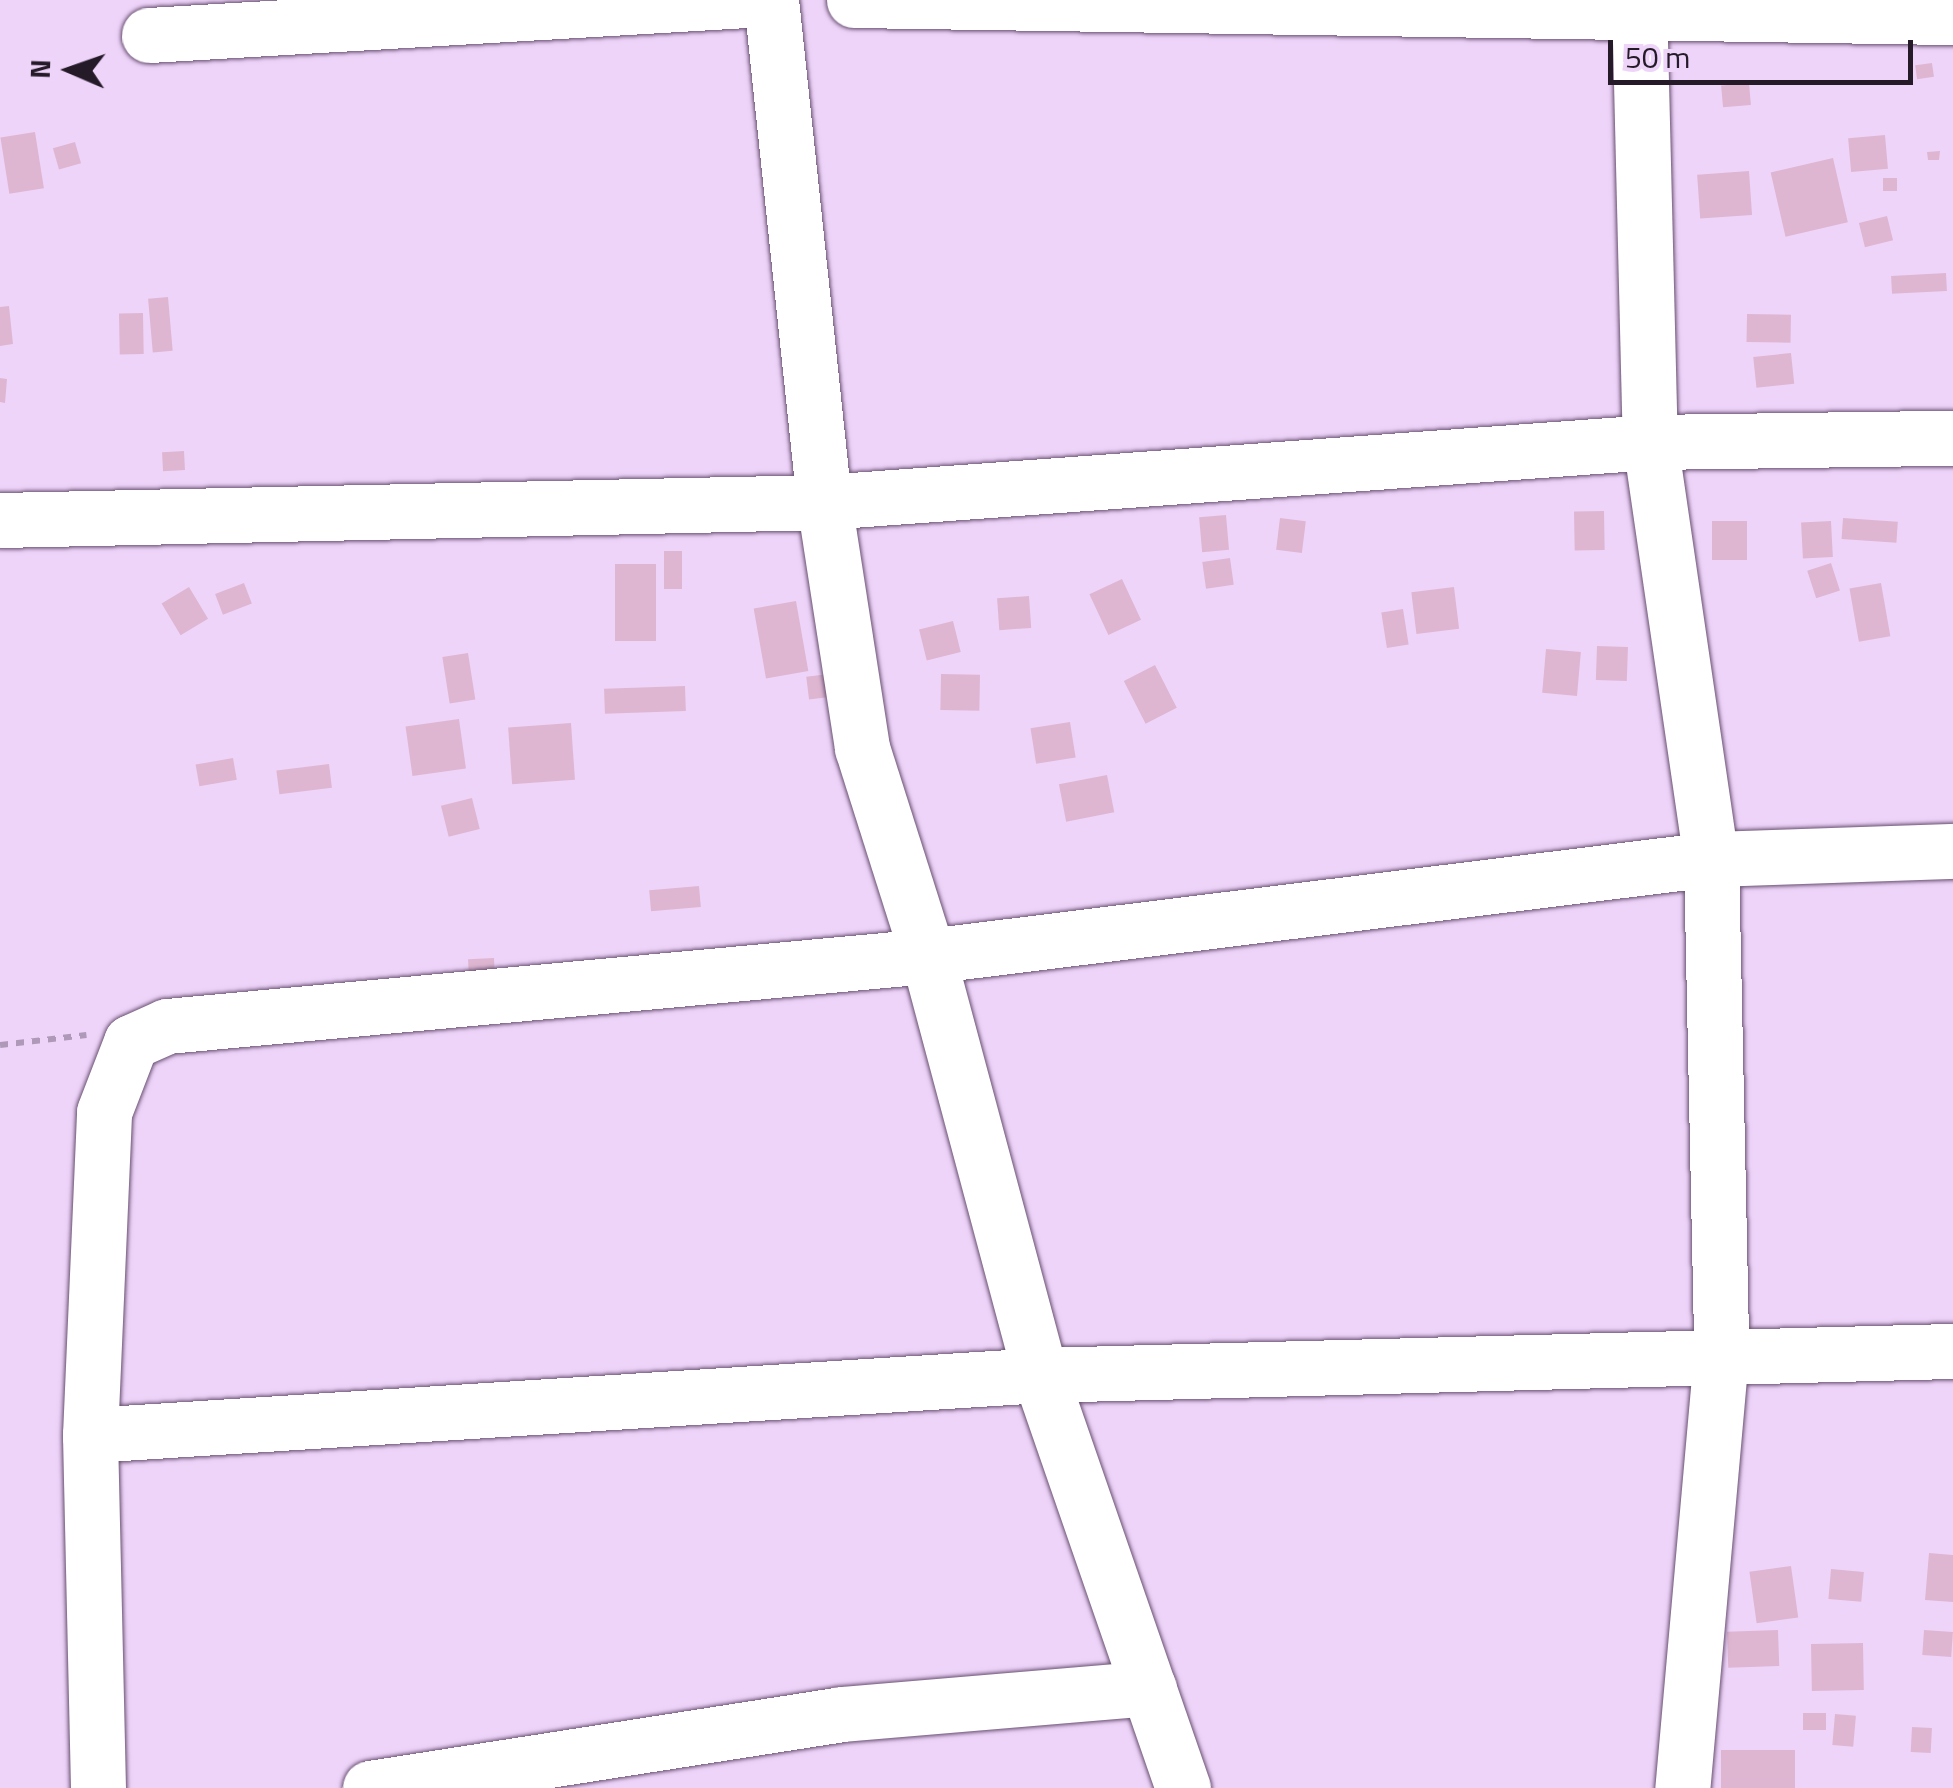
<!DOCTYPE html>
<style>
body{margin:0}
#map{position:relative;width:1953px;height:1788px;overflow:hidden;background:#efd4fa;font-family:"Titillium Web",sans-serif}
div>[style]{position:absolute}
.building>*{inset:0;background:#deb6d2;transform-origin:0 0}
.path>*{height:6px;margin-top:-3px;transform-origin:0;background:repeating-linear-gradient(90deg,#af99b8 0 8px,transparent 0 16px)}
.roads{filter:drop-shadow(0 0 2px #685071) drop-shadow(0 0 2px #685071)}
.minor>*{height:55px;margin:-27.5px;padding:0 27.5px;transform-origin:27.5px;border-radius:27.5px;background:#fff}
span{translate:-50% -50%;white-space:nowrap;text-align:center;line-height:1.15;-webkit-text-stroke:8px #efd4fa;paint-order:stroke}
.north{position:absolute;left:20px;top:20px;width:100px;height:100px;-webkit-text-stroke:8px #efd4fa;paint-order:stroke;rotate:272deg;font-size:28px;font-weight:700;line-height:40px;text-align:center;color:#241a28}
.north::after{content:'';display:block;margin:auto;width:35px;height:45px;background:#241a28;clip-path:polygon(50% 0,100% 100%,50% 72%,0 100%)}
.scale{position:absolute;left:1608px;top:40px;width:305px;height:45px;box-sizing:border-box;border:5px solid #241a28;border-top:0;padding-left:12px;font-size:30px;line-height:35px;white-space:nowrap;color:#241a28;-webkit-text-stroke:8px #efd4fa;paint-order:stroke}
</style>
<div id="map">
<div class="building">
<div style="left:1932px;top:63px;width:14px;height:17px;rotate:82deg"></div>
<div style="left:1749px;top:83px;width:22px;height:28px;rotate:85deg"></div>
<div style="left:35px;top:132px;width:57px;height:35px;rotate:81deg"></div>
<div style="left:1885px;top:135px;width:34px;height:37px;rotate:85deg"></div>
<div style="left:75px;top:142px;width:22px;height:23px;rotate:74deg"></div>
<div style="clip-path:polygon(1940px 151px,1939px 160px,1928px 160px,1927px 152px)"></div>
<div style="left:1833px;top:158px;width:66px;height:64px;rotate:77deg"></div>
<div style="left:1749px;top:171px;width:44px;height:52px;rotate:86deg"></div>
<div style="left:1883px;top:178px;width:14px;height:13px"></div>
<div style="left:1887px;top:216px;width:25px;height:29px;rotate:76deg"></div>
<div style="left:1946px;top:273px;width:18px;height:55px;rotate:87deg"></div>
<div style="left:168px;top:297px;width:54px;height:20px;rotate:85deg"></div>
<div style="clip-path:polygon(9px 306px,13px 344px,0 346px,0 307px)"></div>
<div style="left:143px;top:313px;width:41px;height:24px;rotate:89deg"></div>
<div style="left:1747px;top:314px;width:44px;height:28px;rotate:1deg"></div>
<div style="left:1791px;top:353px;width:31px;height:38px;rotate:84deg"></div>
<div style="clip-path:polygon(0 378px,7px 379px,5px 403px,0 402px)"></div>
<div style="left:184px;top:451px;width:19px;height:22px;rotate:87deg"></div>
<div style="left:1604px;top:511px;width:39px;height:30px;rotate:89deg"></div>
<div style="left:1226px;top:515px;width:35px;height:27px;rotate:85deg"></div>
<div style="left:1280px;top:518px;width:26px;height:32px;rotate:7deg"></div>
<div style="left:1843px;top:518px;width:55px;height:21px;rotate:4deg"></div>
<div style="left:1712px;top:521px;width:35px;height:39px"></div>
<div style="left:1831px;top:521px;width:36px;height:30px;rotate:87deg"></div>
<div style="left:664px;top:551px;width:18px;height:38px"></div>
<div style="left:1230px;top:558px;width:27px;height:28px;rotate:82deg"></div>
<div style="left:1831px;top:563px;width:29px;height:25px;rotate:72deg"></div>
<div style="left:615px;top:564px;width:41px;height:77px"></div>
<div style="left:1122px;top:579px;width:45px;height:36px;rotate:65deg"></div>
<div style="left:244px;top:583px;width:22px;height:31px;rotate:69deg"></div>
<div style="left:1881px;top:583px;width:54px;height:32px;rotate:80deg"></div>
<div style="left:189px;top:587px;width:37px;height:32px;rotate:59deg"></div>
<div style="left:1454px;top:587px;width:42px;height:43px;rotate:83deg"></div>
<div style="left:1029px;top:596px;width:32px;height:32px;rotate:86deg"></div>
<div style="left:796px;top:601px;width:71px;height:43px;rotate:80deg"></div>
<div style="left:1403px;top:609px;width:36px;height:22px;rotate:81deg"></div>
<div style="left:953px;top:621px;width:32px;height:35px;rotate:76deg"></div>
<div style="left:1597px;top:646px;width:31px;height:34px;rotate:2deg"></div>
<div style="left:1546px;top:649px;width:35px;height:44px;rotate:5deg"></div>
<div style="left:468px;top:653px;width:47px;height:26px;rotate:81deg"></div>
<div style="left:1155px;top:665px;width:48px;height:35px;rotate:63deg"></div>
<div style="left:837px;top:673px;width:23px;height:31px;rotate:83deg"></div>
<div style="left:941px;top:674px;width:39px;height:36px;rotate:1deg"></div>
<div style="left:685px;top:686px;width:25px;height:81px;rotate:88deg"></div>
<div style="left:459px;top:719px;width:50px;height:54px;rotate:82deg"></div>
<div style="left:1070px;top:722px;width:36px;height:40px;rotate:81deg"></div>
<div style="left:571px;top:723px;width:57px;height:63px;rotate:86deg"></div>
<div style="left:233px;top:758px;width:22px;height:38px;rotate:80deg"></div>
<div style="left:329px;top:764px;width:24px;height:53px;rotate:83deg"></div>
<div style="left:1107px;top:775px;width:38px;height:49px;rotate:79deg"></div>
<div style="left:472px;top:798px;width:32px;height:32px;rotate:76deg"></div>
<div style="left:699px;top:886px;width:21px;height:50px;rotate:85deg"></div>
<div style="left:494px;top:958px;width:21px;height:26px;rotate:87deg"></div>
<div style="clip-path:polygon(1929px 1553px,1953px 1555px,1953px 1602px,1925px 1600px)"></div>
<div style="left:1791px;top:1566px;width:52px;height:42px;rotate:82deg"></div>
<div style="left:1831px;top:1569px;width:33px;height:30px;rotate:5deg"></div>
<div style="left:1778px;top:1630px;width:36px;height:51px;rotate:88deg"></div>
<div style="left:1924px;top:1630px;width:29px;height:25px;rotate:4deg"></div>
<div style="left:1863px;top:1643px;width:47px;height:52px;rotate:89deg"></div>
<div style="left:1826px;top:1713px;width:17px;height:23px;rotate:90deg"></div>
<div style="left:1835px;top:1714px;width:21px;height:31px;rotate:5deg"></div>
<div style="left:1912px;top:1727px;width:20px;height:25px;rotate:3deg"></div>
<div style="left:1795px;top:1750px;width:38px;height:74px;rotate:90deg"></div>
</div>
<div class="path">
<div style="left:0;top:1045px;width:87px;rotate:-6.6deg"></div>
</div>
<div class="roads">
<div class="minor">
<div style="left:771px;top:0;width:505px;rotate:83.97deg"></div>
<div style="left:824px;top:502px;width:249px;rotate:81.2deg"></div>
<div style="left:862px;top:748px;width:218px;rotate:72.4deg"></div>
<div style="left:928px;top:956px;width:434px;rotate:75deg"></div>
<div style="left:1040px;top:1375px;width:437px;rotate:70.9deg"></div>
<div style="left:854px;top:0;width:1099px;rotate:0.89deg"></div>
<div style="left:1639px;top:0;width:442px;rotate:88.6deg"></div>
<div style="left:1650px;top:442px;width:421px;rotate:81.7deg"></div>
<div style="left:1711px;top:859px;width:496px;rotate:88.8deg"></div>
<div style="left:1721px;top:1355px;width:435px;rotate:95.1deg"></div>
<div style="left:149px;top:35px;width:599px;rotate:-3.35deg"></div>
<div style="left:0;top:520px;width:824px;rotate:-1.25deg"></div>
<div style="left:824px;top:502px;width:828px;rotate:-4.15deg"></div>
<div style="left:1650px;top:442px;width:303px;rotate:-0.8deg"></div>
<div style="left:90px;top:1435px;width:952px;rotate:-3.61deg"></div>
<div style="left:1040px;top:1375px;width:913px;rotate:-1.51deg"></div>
<div style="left:98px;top:1788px;width:353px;rotate:-91.3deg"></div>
<div style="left:90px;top:1435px;width:323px;rotate:-87.5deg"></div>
<div style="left:104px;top:1112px;width:75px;rotate:-68.9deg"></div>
<div style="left:131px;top:1042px;width:39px;rotate:-24deg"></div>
<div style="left:167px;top:1026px;width:764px;rotate:-5.26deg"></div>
<div style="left:928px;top:956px;width:789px;rotate:-7.06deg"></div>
<div style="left:1711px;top:859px;width:242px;rotate:-1.9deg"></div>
<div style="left:370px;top:1788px;width:477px;rotate:-8.9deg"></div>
<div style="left:841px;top:1714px;width:309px;rotate:-4.8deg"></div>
</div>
</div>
<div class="north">N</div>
<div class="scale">50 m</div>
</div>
